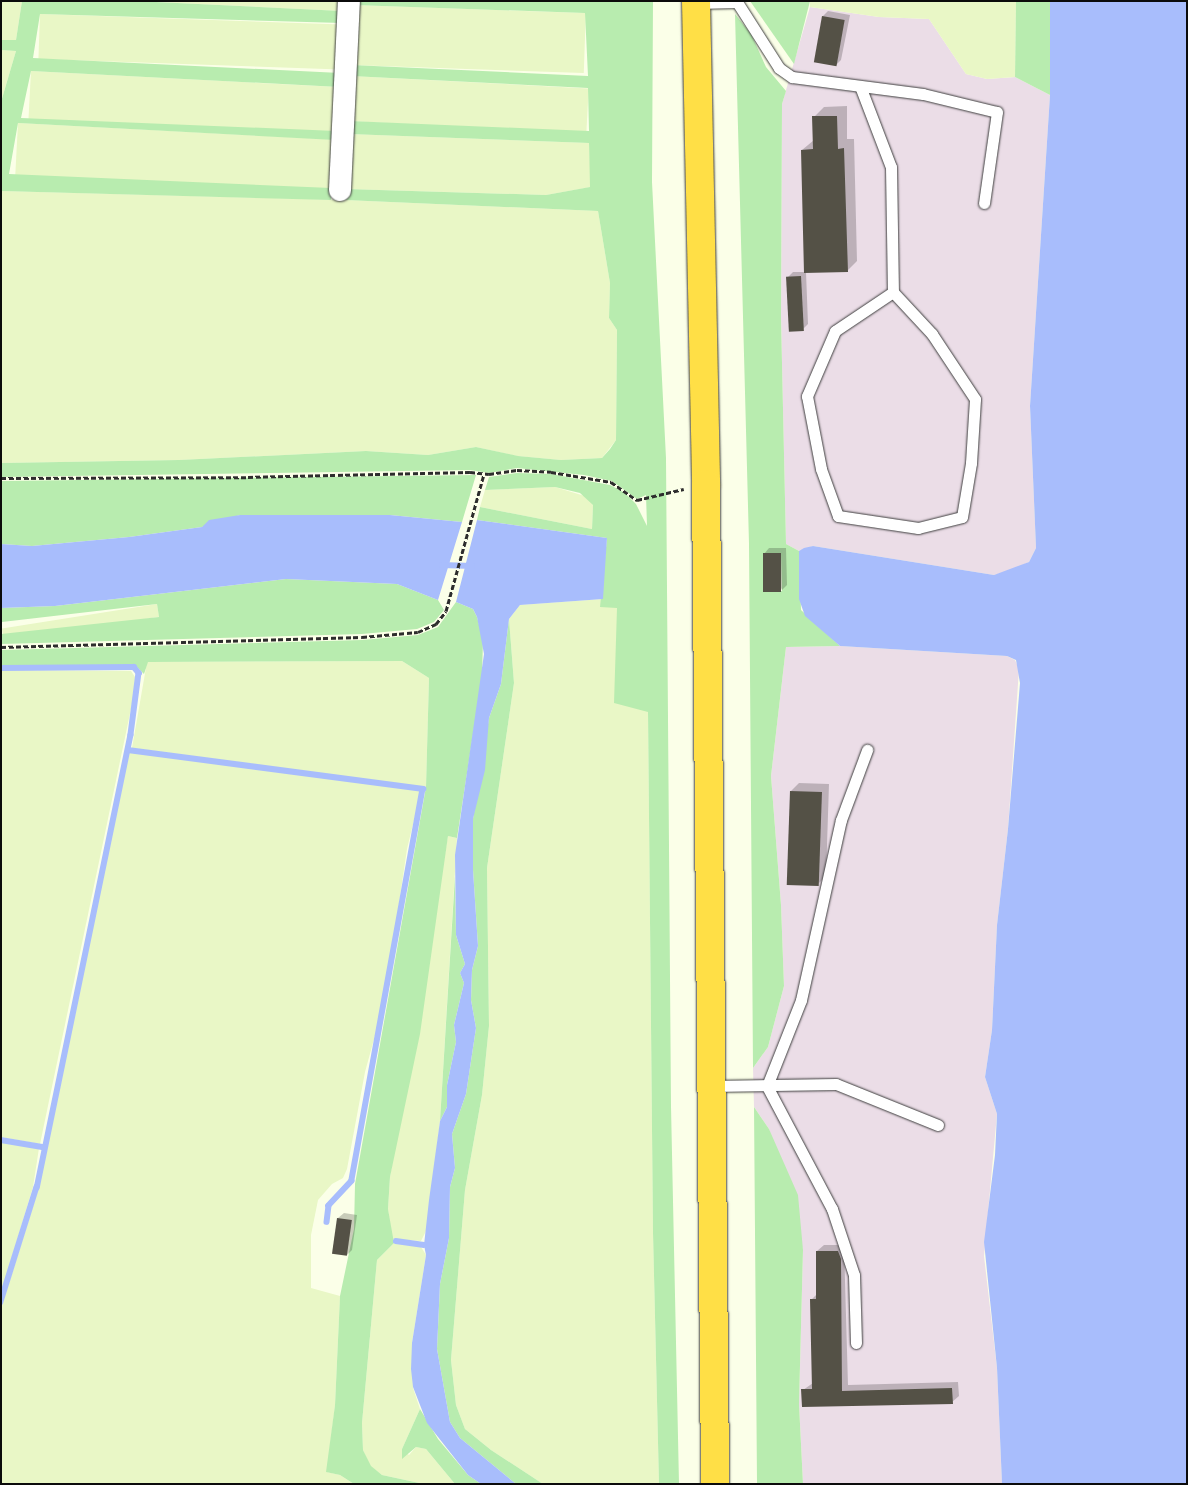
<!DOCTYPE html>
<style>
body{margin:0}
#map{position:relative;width:1188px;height:1485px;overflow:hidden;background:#fbffe8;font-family:"Libre Baskerville",serif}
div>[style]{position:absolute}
.industrial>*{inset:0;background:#ebdde7}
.farmland>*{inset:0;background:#e9f7c6;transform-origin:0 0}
.green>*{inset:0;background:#b8ecaf}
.water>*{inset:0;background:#a8bdfc}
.shadow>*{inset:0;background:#0003}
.stream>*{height:5.5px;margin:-2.75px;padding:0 2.75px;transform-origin:2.75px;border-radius:2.75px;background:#a8bdfc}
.building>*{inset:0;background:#545146;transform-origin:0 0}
.path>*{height:3px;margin-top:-1.5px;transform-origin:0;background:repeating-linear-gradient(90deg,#2d2d2d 0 5px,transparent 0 7.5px)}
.roads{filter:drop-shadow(0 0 1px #3e3e3e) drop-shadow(0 0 1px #3e3e3e)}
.lane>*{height:11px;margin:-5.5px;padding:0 5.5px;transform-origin:5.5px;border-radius:5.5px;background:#fff}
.street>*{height:22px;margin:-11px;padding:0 11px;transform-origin:11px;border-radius:11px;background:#fff}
.highway>*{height:28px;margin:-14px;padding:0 14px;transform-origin:14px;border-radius:14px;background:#ffdf46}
span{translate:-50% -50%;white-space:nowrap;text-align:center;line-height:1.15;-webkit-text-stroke:5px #fff;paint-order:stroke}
.frame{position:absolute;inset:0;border:2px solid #0b0b0b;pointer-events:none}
</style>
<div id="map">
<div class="industrial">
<div style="clip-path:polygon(810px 7px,879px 17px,929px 19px,966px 74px,987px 79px,1015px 77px,1050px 95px,1030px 406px,1036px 548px,1029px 562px,1012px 570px,994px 575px,813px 546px,799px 551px,786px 544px,781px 318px,782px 104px)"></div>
<div style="clip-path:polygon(840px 646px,1007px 656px,1015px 660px,1019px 669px,1008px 829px,997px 925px,992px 1030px,985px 1077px,997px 1114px,984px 1256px,997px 1368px,1002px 1484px,803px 1484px,799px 1404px,803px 1250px,769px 1129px,754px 1107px,753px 1068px,768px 1047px,784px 986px,781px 905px,771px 776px,786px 647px)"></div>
</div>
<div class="farmland">
<div style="clip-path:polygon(1px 1px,22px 1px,16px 40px,1px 40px)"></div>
<div style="clip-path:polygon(135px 1px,342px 1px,342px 11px)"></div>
<div style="clip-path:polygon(810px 1px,1016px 1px,1015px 77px,987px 79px,966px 74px,929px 19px,879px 17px,810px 7px)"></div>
<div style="left:354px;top:5px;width:232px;height:60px;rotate:2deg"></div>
<div style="left:40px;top:14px;width:302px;height:45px;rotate:2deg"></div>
<div style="clip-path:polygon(1px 50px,16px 51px,1px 102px)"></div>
<div style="left:31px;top:71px;width:308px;height:48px;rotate:3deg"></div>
<div style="left:351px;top:76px;width:238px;height:45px;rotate:3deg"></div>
<div style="left:18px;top:123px;width:317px;height:53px;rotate:3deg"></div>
<div style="clip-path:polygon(349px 134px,589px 143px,591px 187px,546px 195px,346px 189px)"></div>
<div style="clip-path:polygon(1px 191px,345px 200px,598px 211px,610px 283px,609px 318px,617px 330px,616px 440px,602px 458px,561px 460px,517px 456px,476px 447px,428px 455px,366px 451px,179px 460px,1px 463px)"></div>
<div style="clip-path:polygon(555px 487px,588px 497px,593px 505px,592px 529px,480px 507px,485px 490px)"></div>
<div style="clip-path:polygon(603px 599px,601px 607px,617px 607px,618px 621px,648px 712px,653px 1233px,659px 1484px,543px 1484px,491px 1450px,465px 1429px,456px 1405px,451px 1360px,465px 1190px,482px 1095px,489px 1026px,487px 868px,514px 683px,509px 619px,520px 605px)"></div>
<div style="left:157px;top:604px;width:13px;height:157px;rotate:81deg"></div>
<div style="clip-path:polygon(402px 661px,429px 678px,426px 787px,132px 748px,147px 662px)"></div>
<div style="clip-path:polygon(1px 670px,131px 671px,137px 680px,40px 1144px,1px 1137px)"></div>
<div style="clip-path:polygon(129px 752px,421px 791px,407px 849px,385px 999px,365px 1072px,347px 1169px,343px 1178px,332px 1184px,318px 1200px,311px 1235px,311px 1288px,340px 1296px,335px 1405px,327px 1472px,340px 1475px,354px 1484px,1px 1484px,1px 1309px,39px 1187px)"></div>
<div style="clip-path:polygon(448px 836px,457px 838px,440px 1121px,427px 1229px,421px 1241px,392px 1239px,388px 1209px,390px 1177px)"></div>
<div style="clip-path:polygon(1px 1142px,39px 1148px,33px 1187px,1px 1293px)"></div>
<div style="clip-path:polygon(394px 1243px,421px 1247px,426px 1255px,412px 1343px,413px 1388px,420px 1409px,402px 1449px,409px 1455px,416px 1447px,426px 1449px,455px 1484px,424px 1484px,382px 1475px,370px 1466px,363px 1450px,362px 1423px,377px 1260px)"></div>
</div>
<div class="green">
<div style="clip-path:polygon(22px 1px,135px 1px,342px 11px,342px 23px,40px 14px,33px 58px,340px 73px,339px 87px,31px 71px,21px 118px,336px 131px,335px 140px,18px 123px,9px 174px,331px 188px,331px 200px,1px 191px,1px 102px,16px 51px,1px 50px,1px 40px,16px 40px)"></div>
<div style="clip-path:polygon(354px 1px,653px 1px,652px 182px,666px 458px,671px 1106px,679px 1484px,659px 1484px,653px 1233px,648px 712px,614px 703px,617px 608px,600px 607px,607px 538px,477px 520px,480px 507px,592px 529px,593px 505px,580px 493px,555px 487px,485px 490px,489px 477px,517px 473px,551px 474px,610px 485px,625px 493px,636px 504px,647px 526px,646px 495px,637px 499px,612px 481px,584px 475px,517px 468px,489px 473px,470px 470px,1px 477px,1px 463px,179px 460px,366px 451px,428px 455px,476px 447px,518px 456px,561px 460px,602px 458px,610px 449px,616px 440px,617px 330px,609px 318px,610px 283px,598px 211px,345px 200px,346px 189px,546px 195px,590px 187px,589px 143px,349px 134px,350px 121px,589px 131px,588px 88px,351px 76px,352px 65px,588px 76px,585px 13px,354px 5px)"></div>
<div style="clip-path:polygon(750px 1px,810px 1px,794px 64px)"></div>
<div style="clip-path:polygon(1016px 1px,1050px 1px,1050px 95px,1015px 77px)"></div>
<div style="clip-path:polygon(evenodd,735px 14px,751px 34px,766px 67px,786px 91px,782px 104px,781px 318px,786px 544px,799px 551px,801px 610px,840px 646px,786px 647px,771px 776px,781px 905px,784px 986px,768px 1047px,753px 1068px,749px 544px,735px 14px,763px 553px,781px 553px,782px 591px,764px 591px,763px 553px)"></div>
<div style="clip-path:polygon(476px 475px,462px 522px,390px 515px,240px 515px,202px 527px,129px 537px,32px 546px,1px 544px,1px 481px)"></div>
<div style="clip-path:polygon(286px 579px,397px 584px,438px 600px,444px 610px,434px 622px,417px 629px,362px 634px,1px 644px,1px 634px,159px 617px,157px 604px,2px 622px,1px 608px,55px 606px)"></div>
<div style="clip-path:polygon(456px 602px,473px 609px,477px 617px,483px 640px,482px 676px,457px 838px,448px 836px,420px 1034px,390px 1177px,388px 1209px,394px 1243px,377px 1260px,362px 1423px,363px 1450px,371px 1466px,382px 1475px,424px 1484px,354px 1484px,340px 1475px,326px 1472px,335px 1405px,340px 1296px,354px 1229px,355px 1184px,426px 787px,429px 678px,402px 661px,148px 662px,144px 674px,135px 665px,1px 665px,1px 650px,362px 640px,418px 635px,438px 627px)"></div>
<div style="clip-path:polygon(509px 619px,514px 683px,487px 868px,489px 1026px,482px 1095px,465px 1190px,451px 1360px,456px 1405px,465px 1429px,491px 1450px,543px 1484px,516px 1484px,460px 1438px,450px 1422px,437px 1349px,440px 1284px,449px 1238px,450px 1187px,455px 1168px,452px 1134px,466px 1094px,476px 1028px,471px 1000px,472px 970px,478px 946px,473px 870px,473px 819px,489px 718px,501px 684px)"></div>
<div style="clip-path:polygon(455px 876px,456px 935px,465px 964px,460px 973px,464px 983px,454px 1025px,456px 1042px,447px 1085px,447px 1107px,440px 1121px)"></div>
<div style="clip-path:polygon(754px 1107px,769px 1129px,798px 1195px,803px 1250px,799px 1404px,803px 1484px,757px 1484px)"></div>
<div style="clip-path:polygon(420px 1409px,438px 1439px,468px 1475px,481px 1484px,455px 1484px,426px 1449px,416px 1447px,402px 1459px,402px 1449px)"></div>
</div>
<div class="water">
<div style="clip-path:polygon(1050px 1px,1187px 1px,1187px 1484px,1002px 1484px,997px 1368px,984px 1242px,995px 1155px,997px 1114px,985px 1077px,992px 1030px,997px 925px,1008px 829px,1020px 683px,1016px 660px,1007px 656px,840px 646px,805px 616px,799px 599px,799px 551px,804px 548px,813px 546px,994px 575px,1029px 562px,1036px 548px,1030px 406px,1050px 95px)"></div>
<div style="clip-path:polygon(240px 515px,390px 515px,462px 522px,438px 600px,397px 584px,286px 579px,55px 606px,1px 608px,1px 544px,32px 546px,129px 537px,202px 527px,209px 520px)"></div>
<div style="clip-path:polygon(477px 520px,607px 538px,603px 599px,520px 605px,509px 619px,501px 684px,489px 718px,485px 770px,473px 819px,473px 870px,478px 946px,472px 970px,471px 1000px,476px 1028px,466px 1094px,452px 1134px,455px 1168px,450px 1187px,449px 1238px,440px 1284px,437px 1349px,450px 1422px,460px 1438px,516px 1484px,481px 1484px,468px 1475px,427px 1423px,413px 1387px,411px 1369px,412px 1343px,426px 1255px,424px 1245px,429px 1200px,440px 1121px,447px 1107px,447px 1085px,456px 1042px,454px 1025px,464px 983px,460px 973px,465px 964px,456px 935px,455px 855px,484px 654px,477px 617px,473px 609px,456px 602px)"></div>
</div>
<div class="shadow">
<div style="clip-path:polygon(828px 11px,850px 15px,841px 60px,836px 65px,815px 61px,823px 16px)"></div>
<div style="clip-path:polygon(847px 106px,847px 139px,854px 139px,857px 261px,847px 271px,806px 272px,808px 324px,803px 329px,788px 277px,793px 272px,806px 272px,802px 150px,814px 140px,814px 117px,824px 107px)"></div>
<div style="clip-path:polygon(769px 548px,786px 548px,787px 585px,782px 590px,764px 554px)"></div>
<div style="clip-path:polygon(799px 783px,829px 784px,826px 876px,818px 884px,791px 791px)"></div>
<div style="clip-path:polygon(344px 1213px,357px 1215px,352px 1250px,347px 1255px,338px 1218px)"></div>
<div style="clip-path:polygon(824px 1245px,844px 1245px,848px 1385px,958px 1382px,959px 1396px,952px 1402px,803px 1390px,813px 1383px,811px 1300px,817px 1294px,817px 1251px)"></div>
</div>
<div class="stream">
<div style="left:442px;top:565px;width:30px;rotate:2deg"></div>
<div style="left:1px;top:668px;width:133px;rotate:-0.4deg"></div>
<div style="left:134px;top:667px;width:8px;rotate:50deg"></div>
<div style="left:139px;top:673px;width:63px;rotate:97.4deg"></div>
<div style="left:131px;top:735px;width:462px;rotate:101.7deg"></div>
<div style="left:37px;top:1187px;width:121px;rotate:107.4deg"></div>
<div style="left:128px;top:750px;width:298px;rotate:7.5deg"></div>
<div style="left:423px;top:789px;width:398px;rotate:100.3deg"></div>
<div style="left:352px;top:1181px;width:34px;rotate:133deg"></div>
<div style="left:329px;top:1206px;width:16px;rotate:97deg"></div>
<div style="left:1px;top:1140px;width:43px;rotate:9.5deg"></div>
<div style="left:396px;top:1241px;width:28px;rotate:8deg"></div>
</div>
<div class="building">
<div style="left:822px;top:16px;width:23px;height:47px;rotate:10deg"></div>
<div style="clip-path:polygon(812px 116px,837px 116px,838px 149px,844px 148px,848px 272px,804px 273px,801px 150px,813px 149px)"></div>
<div style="left:801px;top:276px;width:55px;height:15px;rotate:87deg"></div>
<div style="left:763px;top:553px;width:18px;height:39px"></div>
<div style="left:790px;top:791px;width:32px;height:94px;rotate:2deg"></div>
<div style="left:337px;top:1218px;width:15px;height:36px;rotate:8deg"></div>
<div style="clip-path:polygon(816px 1251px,838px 1251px,841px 1259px,842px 1391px,952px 1388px,953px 1404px,802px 1407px,801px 1389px,812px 1389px,810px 1299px,816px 1299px)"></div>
</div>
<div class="path">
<div style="left:1px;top:478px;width:247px;rotate:-0.2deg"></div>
<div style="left:248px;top:477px;width:222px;rotate:-1.3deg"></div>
<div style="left:470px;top:472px;width:19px;rotate:6deg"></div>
<div style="left:489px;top:474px;width:28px;rotate:-8deg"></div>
<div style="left:517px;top:470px;width:34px;rotate:3deg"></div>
<div style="left:551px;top:472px;width:61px;rotate:9.5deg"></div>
<div style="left:611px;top:482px;width:32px;rotate:35deg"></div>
<div style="left:637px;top:500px;width:48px;rotate:-13.2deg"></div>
<div style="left:1px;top:647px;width:361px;rotate:-1.6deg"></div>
<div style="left:362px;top:637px;width:56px;rotate:-5.1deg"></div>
<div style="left:418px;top:632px;width:20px;rotate:-24deg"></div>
<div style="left:436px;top:624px;width:16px;rotate:-52deg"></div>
<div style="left:446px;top:611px;width:142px;rotate:-74.5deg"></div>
</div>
<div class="roads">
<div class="lane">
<div style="left:696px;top:3px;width:41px;rotate:-1.4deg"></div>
<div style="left:737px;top:2px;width:78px;rotate:57.5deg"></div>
<div style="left:779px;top:68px;width:16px;rotate:35deg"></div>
<div style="left:792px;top:77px;width:132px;rotate:7.4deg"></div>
<div style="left:923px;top:94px;width:76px;rotate:13.7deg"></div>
<div style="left:997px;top:112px;width:92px;rotate:98.1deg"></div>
<div style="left:860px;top:86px;width:87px;rotate:69.1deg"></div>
<div style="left:891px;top:167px;width:125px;rotate:89.1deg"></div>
<div style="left:893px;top:292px;width:70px;rotate:146.1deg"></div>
<div style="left:835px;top:331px;width:71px;rotate:113.3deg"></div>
<div style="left:807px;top:396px;width:74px;rotate:79.1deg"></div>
<div style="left:821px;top:469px;width:50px;rotate:70.1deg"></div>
<div style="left:838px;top:516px;width:81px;rotate:8.5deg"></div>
<div style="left:918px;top:528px;width:45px;rotate:-14deg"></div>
<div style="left:962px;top:517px;width:55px;rotate:-80.5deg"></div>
<div style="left:971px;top:463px;width:64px;rotate:-86.4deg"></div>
<div style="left:975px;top:399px;width:78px;rotate:-123.5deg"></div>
<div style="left:932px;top:334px;width:57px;rotate:-132.9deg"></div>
<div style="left:711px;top:1086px;width:125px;rotate:-0.9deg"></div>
<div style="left:836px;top:1084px;width:110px;rotate:21.9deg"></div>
<div style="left:856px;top:1343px;width:68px;rotate:-91.7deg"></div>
<div style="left:854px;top:1275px;width:70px;rotate:-108.4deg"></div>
<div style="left:832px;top:1209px;width:139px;rotate:-117.9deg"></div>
<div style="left:767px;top:1086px;width:92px;rotate:-68.4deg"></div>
<div style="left:801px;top:1000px;width:184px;rotate:-77.5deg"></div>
<div style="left:841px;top:820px;width:75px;rotate:-69.6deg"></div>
</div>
<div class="street">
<div style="left:340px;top:190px;width:189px;rotate:-87.3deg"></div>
</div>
<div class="highway">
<div style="left:696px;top:1px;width:483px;rotate:88.8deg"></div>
<div style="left:706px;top:484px;width:1000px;rotate:89.48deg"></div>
</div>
</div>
<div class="frame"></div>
</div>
